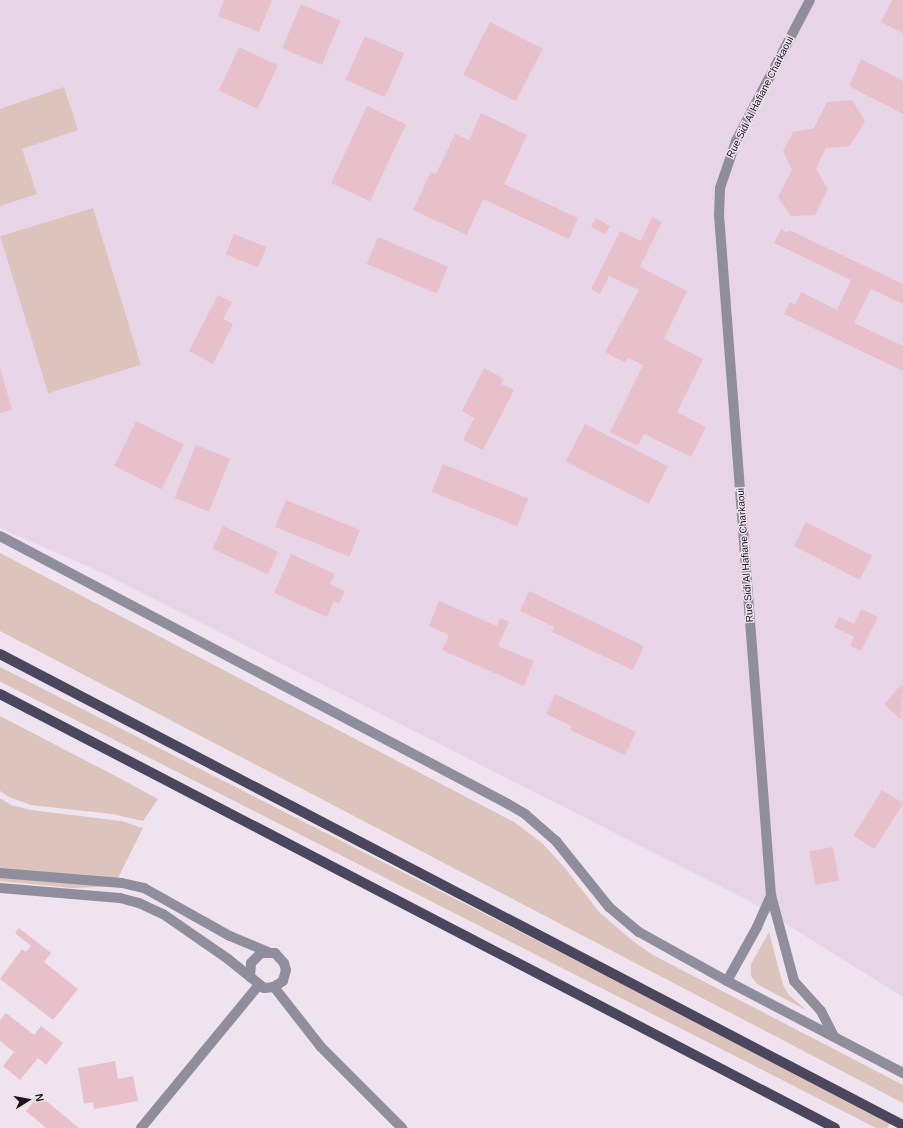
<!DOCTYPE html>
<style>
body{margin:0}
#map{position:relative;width:903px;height:1128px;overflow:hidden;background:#efe3ef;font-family:Arial,sans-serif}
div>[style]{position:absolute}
.built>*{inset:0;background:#e7d5e7}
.green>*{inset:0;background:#dcc3bc;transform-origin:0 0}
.building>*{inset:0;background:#e7c0ca;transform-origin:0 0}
.street>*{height:10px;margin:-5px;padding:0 5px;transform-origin:5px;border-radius:5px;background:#908e9c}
.primary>*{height:10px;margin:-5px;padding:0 5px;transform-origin:5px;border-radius:5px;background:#4a465d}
span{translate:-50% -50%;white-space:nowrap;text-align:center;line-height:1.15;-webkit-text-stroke:3px #efe3ef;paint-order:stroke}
.street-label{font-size:10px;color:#1a161a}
.north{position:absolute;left:8px;top:1080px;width:40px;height:40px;-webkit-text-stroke:3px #efe3ef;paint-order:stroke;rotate:79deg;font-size:11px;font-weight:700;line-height:16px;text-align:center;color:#1a161a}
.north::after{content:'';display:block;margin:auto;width:14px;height:18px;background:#1a161a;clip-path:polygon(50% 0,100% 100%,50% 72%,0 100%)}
</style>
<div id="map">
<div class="built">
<div style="clip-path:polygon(0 0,903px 0,903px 997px,751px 902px,101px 572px,0 528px)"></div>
</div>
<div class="green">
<div style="clip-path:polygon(64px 87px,78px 130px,22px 149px,37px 194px,0 206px,0 109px)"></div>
<div style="left:93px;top:208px;width:164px;height:97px;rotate:73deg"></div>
<div style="clip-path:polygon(0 553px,514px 822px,542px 843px,565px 868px,600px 913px,633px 941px,651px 954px,903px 1085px,903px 1103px,0 631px)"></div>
<div style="left:0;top:667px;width:1000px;height:13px;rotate:27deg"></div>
<div style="clip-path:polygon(0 716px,125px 781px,158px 799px,143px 821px,112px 814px,31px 805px,9px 797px,0 791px)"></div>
<div style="clip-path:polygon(0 798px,11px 805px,31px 810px,121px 821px,143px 828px,114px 886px,72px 888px,0 881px)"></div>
<div style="clip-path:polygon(769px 932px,783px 985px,789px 995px,806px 1010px,757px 984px,751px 976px,751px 964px)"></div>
</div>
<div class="building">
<div style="clip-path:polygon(224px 0,272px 0,259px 32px,218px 16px)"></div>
<div style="clip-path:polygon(892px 0,903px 0,903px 33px,881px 22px)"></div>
<div style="left:301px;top:4px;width:43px;height:48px;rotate:23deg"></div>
<div style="left:490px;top:22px;width:59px;height:59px;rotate:27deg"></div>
<div style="left:365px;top:36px;width:43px;height:48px;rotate:24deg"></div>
<div style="left:239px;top:47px;width:43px;height:48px;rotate:25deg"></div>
<div style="clip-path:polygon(861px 59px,903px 81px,903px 114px,849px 86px)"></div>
<div style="clip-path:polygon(852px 100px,865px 121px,850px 146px,826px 148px,816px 169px,828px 189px,815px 215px,791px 216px,778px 197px,792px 170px,783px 151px,793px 132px,814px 128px,827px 102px)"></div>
<div style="left:367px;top:106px;width:43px;height:85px;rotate:25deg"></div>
<div style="clip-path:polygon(481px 113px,527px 135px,504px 184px,578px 218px,569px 239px,483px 199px,467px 235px,413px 210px,431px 172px,436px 174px,455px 134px,469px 140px)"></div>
<div style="clip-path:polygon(652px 217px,662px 222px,640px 267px,687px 291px,664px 339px,703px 359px,677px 412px,706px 427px,691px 457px,644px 434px,638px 446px,610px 432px,643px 365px,628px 358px,625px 363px,605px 352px,639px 290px,609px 276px,600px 294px,591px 289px,620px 231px,641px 241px)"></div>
<div style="left:596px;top:218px;width:16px;height:10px;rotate:30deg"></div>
<div style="clip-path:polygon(781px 229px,788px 233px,789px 230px,903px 284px,903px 304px,871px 289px,854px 323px,903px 346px,903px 371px,784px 314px,790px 302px,795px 305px,801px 292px,837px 310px,851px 280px,774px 243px)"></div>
<div style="left:234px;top:234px;width:35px;height:22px;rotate:22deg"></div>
<div style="left:378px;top:237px;width:76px;height:29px;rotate:23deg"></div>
<div style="clip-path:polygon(218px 295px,232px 302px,223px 319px,233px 324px,213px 364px,189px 351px)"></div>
<div style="clip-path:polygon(0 368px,12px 410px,0 413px)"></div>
<div style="clip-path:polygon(484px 368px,504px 379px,501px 384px,514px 390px,483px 450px,463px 440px,474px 418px,462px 411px)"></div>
<div style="left:136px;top:421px;width:53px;height:50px;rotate:26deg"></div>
<div style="left:585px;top:424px;width:93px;height:42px;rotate:27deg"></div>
<div style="left:196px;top:445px;width:37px;height:57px;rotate:22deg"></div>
<div style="left:443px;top:464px;width:92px;height:30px;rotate:22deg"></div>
<div style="left:286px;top:500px;width:80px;height:29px;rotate:22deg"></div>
<div style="left:806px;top:522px;width:74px;height:27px;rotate:27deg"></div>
<div style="left:223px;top:526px;width:61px;height:25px;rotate:25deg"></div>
<div style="clip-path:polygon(291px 554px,335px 574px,330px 584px,345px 591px,339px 604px,334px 601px,327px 617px,274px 593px)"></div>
<div style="clip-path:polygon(529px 591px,644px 646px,633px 670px,552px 632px,555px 627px,520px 611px)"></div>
<div style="clip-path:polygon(439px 601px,497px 626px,500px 618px,509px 622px,498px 646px,534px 661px,524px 686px,442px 650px,449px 635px,429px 626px)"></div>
<div style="clip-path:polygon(861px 609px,878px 617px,861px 651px,850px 646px,854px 637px,834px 627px,839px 617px,854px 624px)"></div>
<div style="clip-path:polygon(901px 685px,903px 687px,901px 720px,884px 704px)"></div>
<div style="clip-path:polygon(555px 694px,636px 732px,625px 755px,570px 730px,572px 726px,546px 714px)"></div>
<div style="left:882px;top:790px;width:25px;height:54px;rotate:32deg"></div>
<div style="left:833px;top:847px;width:34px;height:24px;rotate:80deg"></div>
<div style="clip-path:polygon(19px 928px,51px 953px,44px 962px,78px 989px,53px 1020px,0 979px,22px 949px,26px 952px,31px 946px,15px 933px)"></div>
<div style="clip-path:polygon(6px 1013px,34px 1035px,41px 1026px,63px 1043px,46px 1065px,38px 1058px,20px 1080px,3px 1066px,14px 1052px,0 1041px,0 1020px)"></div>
<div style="clip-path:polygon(115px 1061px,118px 1079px,133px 1076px,138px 1101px,94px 1109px,93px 1102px,84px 1104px,78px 1068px)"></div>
<div style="clip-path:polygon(39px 1095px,79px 1128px,46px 1128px,26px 1111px)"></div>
</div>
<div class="street">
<div style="left:810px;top:0;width:159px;rotate:117.7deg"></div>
<div style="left:736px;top:141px;width:50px;rotate:108.8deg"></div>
<div style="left:720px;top:188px;width:27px;rotate:92deg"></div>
<div style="left:719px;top:215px;width:682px;rotate:85.63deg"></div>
<div style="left:771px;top:895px;width:89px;rotate:75deg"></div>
<div style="left:794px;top:981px;width:40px;rotate:48deg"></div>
<div style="left:821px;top:1011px;width:29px;rotate:63deg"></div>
<div style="left:0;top:536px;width:574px;rotate:27.81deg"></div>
<div style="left:508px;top:804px;width:20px;rotate:30deg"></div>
<div style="left:525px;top:814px;width:41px;rotate:41.1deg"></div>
<div style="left:556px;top:841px;width:85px;rotate:51.2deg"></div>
<div style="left:609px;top:907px;width:39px;rotate:40deg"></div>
<div style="left:639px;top:932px;width:101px;rotate:29.1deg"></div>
<div style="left:727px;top:981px;width:199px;rotate:27.6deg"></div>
<div style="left:0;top:873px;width:122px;rotate:4.7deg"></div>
<div style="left:122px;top:883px;width:23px;rotate:13deg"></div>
<div style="left:144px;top:888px;width:98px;rotate:29.2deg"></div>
<div style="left:230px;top:936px;width:41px;rotate:22.8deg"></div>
<div style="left:0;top:888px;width:120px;rotate:4.8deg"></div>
<div style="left:120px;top:898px;width:20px;rotate:15deg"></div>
<div style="left:139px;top:903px;width:26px;rotate:25deg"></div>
<div style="left:163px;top:914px;width:79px;rotate:34.7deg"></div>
<div style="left:228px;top:959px;width:46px;rotate:38.9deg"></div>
<div style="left:264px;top:988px;width:10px;rotate:-6deg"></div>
<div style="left:274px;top:987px;width:11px;rotate:-34deg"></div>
<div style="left:283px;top:981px;width:11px;rotate:-75deg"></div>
<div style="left:286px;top:970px;width:7px;rotate:-106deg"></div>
<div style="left:284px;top:963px;width:13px;rotate:-132deg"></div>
<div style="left:275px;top:953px;width:14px;rotate:180deg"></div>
<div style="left:261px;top:953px;width:14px;rotate:135deg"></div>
<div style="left:251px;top:963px;width:14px;rotate:94deg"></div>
<div style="left:727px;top:981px;width:62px;rotate:-60.9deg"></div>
<div style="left:757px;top:927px;width:35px;rotate:-66deg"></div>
<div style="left:274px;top:987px;width:76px;rotate:51.9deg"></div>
<div style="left:321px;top:1047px;width:115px;rotate:45deg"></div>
<div style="left:141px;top:1128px;width:184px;rotate:-50.5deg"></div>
</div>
<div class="primary">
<div style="left:0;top:654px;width:1018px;rotate:27.55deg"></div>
<div style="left:0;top:694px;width:941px;rotate:27.46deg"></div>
</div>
<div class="street-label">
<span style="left:760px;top:97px;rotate:-63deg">Rue Sidi Al Hafiane Charkaoui</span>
<span style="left:745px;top:555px;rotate:-94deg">Rue Sidi Al Hafiane Charkaoui</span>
</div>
<div class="north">N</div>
</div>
